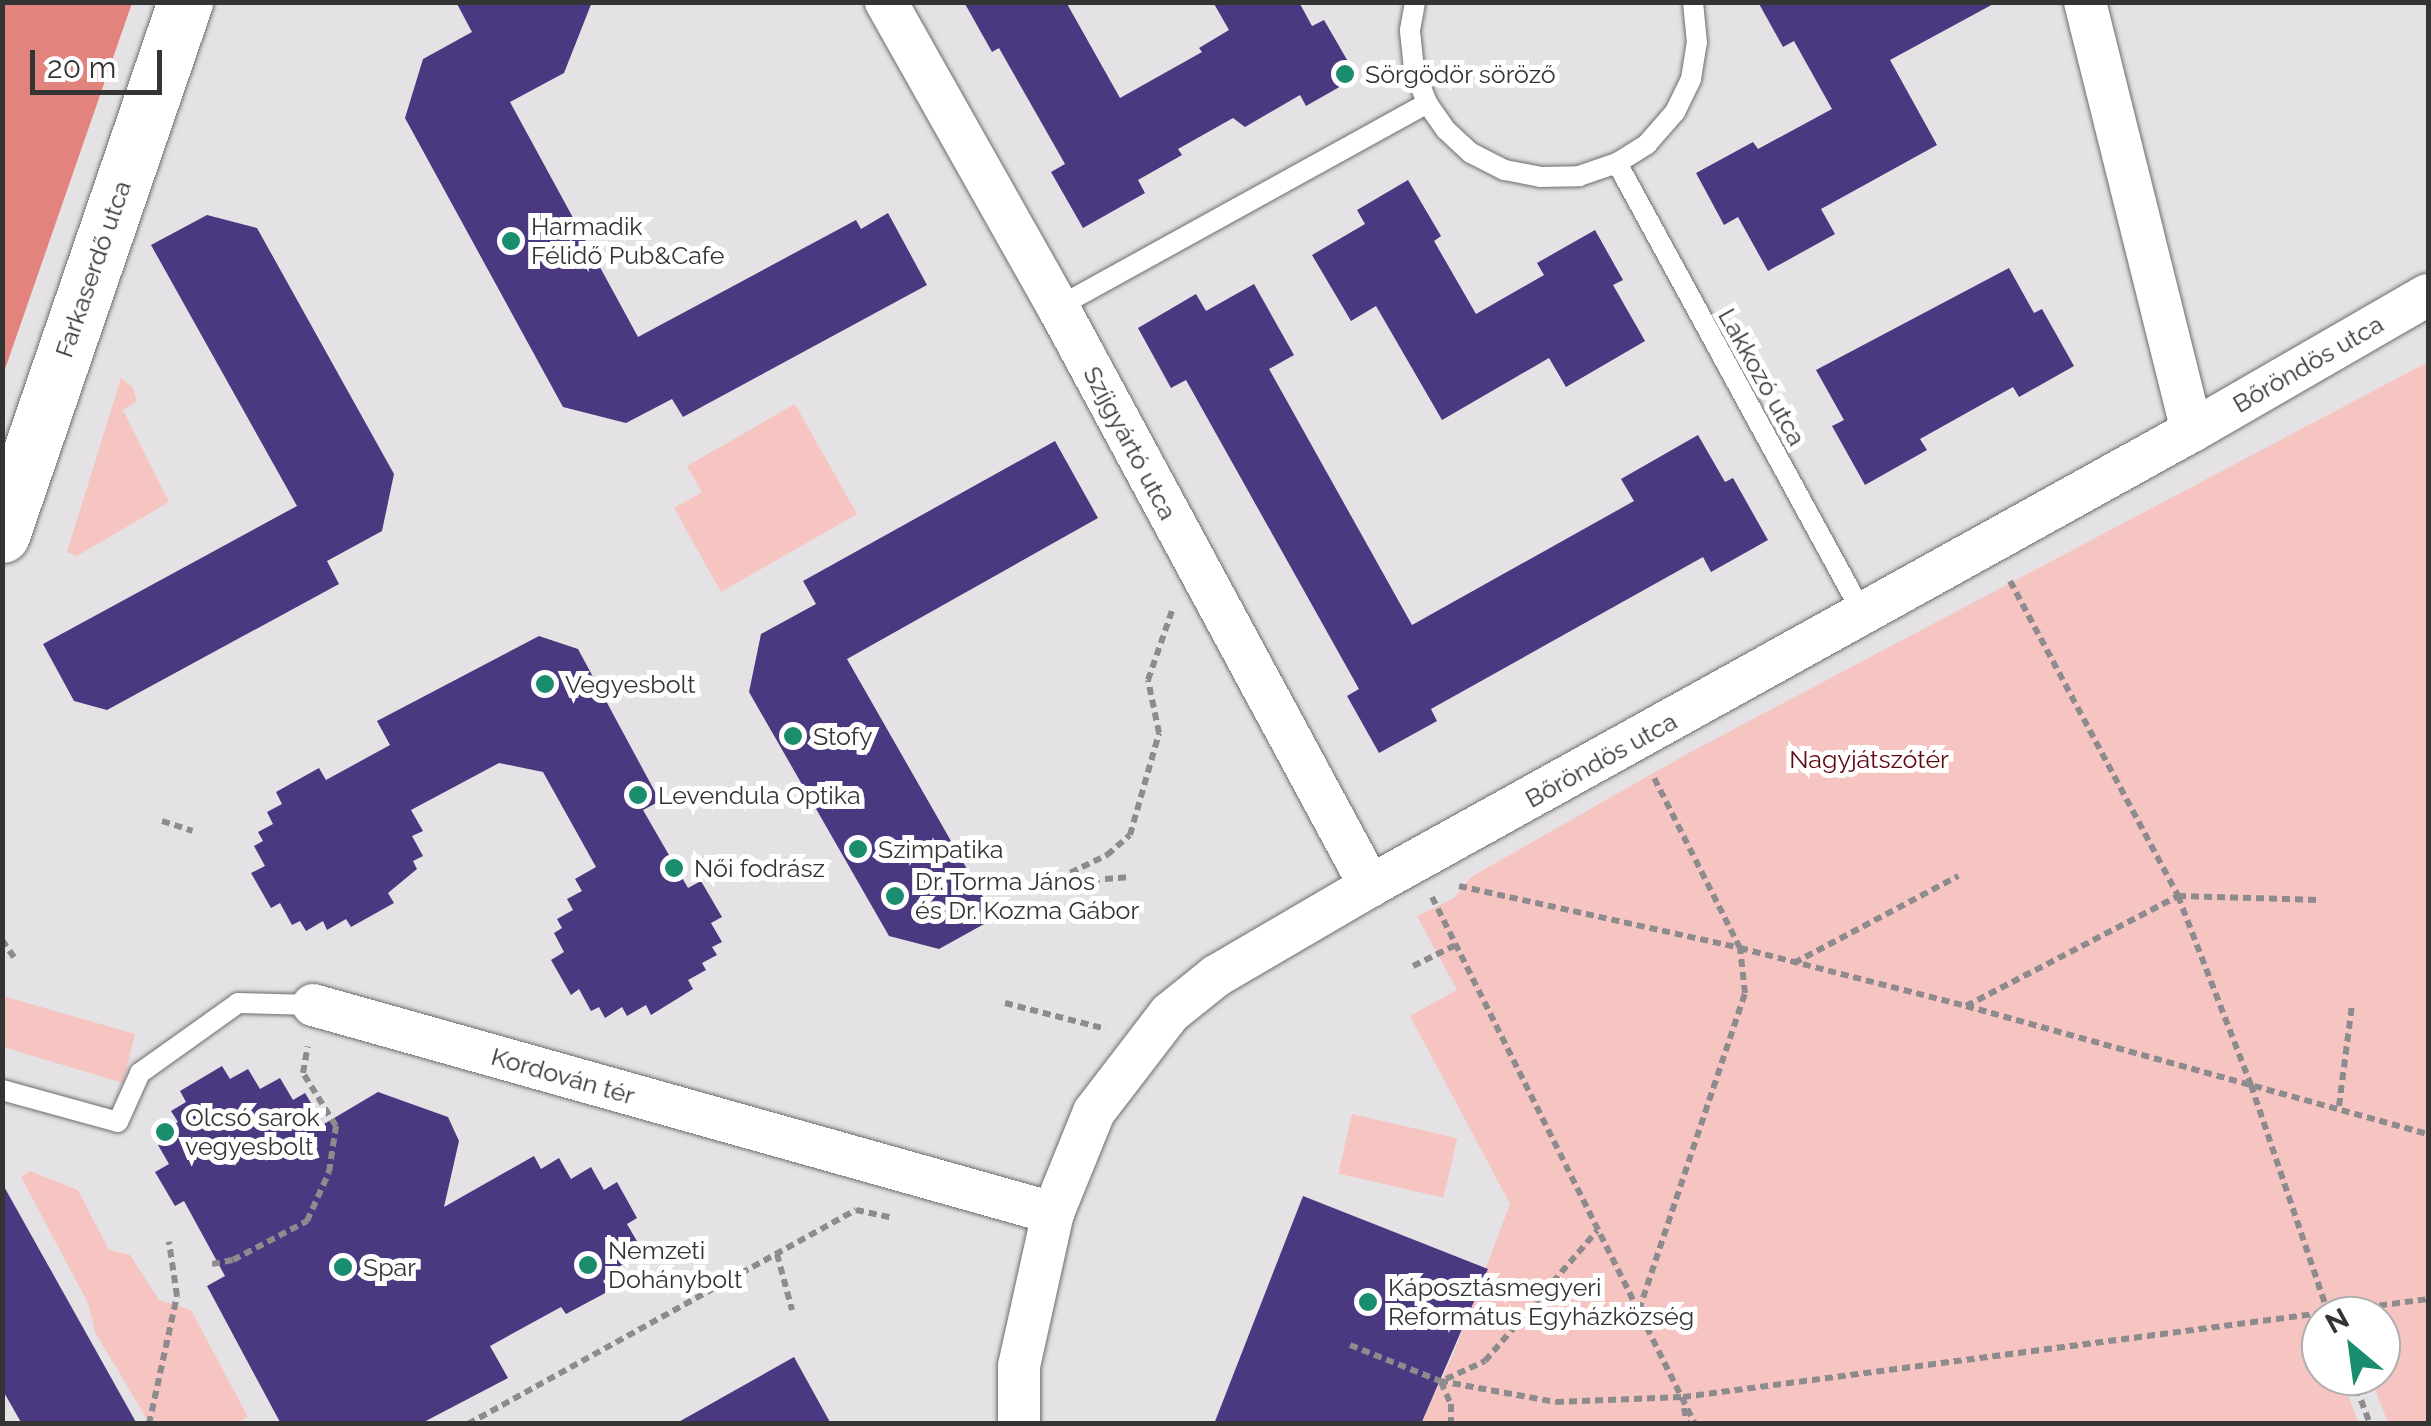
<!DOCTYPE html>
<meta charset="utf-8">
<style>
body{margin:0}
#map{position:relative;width:2431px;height:1426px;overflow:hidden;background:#e5e2e5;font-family:Raleway,sans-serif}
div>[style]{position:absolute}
.green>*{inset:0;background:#f6c5c1;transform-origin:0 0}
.forest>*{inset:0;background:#e2837d}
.building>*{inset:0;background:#4a3881}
.path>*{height:6px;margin-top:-3px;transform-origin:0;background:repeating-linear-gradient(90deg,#8e8b8e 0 8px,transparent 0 13px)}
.roads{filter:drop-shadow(0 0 2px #6e6c6f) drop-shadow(0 0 2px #6e6c6f)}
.lane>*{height:20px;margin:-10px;padding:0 10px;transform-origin:10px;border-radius:10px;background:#fff}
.street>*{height:42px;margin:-21px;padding:0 21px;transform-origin:21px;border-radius:21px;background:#fff}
.secondary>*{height:55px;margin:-27.5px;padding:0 27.5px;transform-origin:27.5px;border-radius:27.5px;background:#fff}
.dots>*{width:28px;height:28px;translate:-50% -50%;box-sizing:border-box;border:5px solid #fff;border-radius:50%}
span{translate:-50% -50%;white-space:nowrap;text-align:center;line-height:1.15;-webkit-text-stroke:10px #fff;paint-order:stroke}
.poi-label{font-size:25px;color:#353435}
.left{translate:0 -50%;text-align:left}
.street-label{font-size:25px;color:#353435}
.park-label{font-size:25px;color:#610911}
.frame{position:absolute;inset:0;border:5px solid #353435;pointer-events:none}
.north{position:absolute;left:2301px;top:1296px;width:100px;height:100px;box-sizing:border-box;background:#fff;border:2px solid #aeaeae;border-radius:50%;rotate:331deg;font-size:28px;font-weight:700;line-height:40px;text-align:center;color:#353435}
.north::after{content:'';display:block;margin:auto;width:35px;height:45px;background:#1a8d6e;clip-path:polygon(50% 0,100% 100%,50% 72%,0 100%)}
.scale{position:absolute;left:30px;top:50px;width:132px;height:45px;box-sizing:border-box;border:5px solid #353435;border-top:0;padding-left:12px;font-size:30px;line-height:35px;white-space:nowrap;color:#353435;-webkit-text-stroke:8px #fff;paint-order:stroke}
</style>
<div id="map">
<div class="green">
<div style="clip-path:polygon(2428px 362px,2428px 1423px,2388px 1423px,2370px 1376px,2381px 1376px,2381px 1316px,2321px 1316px,2321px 1376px,2340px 1376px,2359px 1423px,1421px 1423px,1453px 1355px,1510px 1204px,1410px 1016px,1457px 990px,1417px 916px,1454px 898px,1471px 877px,1685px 755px)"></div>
<div style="clip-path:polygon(121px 378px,133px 388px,137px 401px,123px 410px,169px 502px,77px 556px,67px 552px)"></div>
<div style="clip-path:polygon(795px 404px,857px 514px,721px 592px,674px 508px,702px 492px,687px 466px)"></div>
<div style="clip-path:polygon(3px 996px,135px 1034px,123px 1083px,3px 1047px)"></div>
<div style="left:1352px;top:1114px;width:108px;height:61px;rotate:13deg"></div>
<div style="clip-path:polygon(30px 1171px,78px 1190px,109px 1250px,130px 1255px,159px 1300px,191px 1310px,248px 1417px,236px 1423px,149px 1423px,95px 1332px,88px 1303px,21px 1177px)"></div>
</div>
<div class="forest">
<div style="clip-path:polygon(3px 2px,132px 3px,3px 375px,2px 3px)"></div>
</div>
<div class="building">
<div style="clip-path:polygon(456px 2px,592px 2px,564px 73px,510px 102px,638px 337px,856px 220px,861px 229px,888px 213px,927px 285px,683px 417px,672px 399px,626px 423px,563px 407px,405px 118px,423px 59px,472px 32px)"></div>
<div style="clip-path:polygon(964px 2px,1066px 2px,1120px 98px,1202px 52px,1199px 48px,1229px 30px,1213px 2px,1299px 2px,1312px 26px,1324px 20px,1357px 77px,1306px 106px,1300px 95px,1245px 127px,1233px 118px,1178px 149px,1182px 155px,1138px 180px,1145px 193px,1083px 228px,1051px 172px,1065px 164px,999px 48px,992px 52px)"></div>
<div style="clip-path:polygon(1758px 2px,1997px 2px,1890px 60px,1937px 145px,1821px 209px,1835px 234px,1768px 271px,1738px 217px,1724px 225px,1696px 173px,1753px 142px,1758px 149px,1832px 109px,1794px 41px,1783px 47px)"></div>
<div style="clip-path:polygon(1408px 180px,1441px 236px,1434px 241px,1476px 314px,1544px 275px,1537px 263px,1595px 230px,1623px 280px,1613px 285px,1645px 341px,1566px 387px,1549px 358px,1442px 420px,1376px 306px,1351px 321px,1312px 255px,1365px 224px,1357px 210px)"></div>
<div style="clip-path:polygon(207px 215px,257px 228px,394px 474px,382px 531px,327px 561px,339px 584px,107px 710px,74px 701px,43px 644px,297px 506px,151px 245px)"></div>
<div style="clip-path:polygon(2009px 268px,2034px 313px,2042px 309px,2074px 366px,2019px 397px,2013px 387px,1920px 439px,1927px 450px,1865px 485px,1832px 426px,1844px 420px,1816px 370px)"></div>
<div style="clip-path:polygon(1254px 284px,1294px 355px,1269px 369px,1412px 625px,1634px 501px,1621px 479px,1698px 435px,1725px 482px,1733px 478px,1768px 540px,1711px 572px,1703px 557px,1431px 709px,1437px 721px,1379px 753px,1347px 696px,1359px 689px,1186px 380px,1171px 388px,1138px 328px,1196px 294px,1206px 311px)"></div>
<div style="clip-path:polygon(1055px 441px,1098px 518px,847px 659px,995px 918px,939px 949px,889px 936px,749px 692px,761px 634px,816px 604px,803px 581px)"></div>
<div style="clip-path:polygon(539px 636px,578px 649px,660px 801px,643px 810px,688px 888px,701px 881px,722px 917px,711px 923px,722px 942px,712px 947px,717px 955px,702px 963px,706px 970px,688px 980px,693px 989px,651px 1015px,646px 1005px,627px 1016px,622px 1007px,605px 1018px,599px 1007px,591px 1011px,579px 989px,571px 995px,551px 960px,564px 952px,554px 933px,562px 928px,557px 919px,573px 910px,567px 899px,582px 891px,575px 879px,596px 867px,543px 772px,499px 763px,411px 810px,423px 831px,412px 836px,423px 856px,413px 861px,417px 869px,388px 893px,394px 903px,351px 927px,346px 919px,327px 930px,323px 921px,306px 931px,300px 921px,292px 925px,280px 903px,271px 908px,251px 873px,265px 866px,254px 846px,263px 841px,258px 832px,273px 824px,267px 812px,282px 804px,276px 792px,319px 768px,326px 780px,390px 745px,377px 721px)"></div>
<div style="clip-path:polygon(222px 1066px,230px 1079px,248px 1069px,260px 1089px,280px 1078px,293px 1100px,305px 1093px,324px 1124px,378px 1092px,448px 1117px,459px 1141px,444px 1207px,534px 1156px,541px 1169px,559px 1158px,571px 1179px,591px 1167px,604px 1190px,617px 1182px,637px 1218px,627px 1224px,638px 1243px,628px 1249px,632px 1256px,603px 1281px,609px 1291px,566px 1314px,561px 1307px,490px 1346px,508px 1378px,420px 1424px,281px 1424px,207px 1286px,225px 1276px,184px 1201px,175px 1206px,155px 1172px,169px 1164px,158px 1145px,167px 1140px,162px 1131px,178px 1122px,171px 1111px,186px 1102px,180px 1091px)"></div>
<div style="clip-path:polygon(2px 1183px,137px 1424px,22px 1424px,2px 1389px)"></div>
<div style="clip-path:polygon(1303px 1196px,1488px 1269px,1421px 1424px,1214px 1424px)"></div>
<div style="clip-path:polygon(794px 1357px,831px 1424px,675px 1424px)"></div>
</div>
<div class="path">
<div style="left:2010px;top:581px;width:357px;rotate:61.9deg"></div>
<div style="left:2178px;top:896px;width:203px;rotate:68.9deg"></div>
<div style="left:2251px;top:1085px;width:243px;rotate:71.3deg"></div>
<div style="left:162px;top:821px;width:32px;rotate:18deg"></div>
<div style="left:1053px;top:883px;width:78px;rotate:-4.4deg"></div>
<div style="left:1047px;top:884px;width:67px;rotate:-25.8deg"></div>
<div style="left:1107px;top:855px;width:30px;rotate:-41deg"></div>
<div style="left:1130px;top:835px;width:106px;rotate:-74.1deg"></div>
<div style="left:1159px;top:733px;width:54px;rotate:-101.7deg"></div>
<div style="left:1148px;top:680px;width:76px;rotate:-70.9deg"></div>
<div style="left:1459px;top:886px;width:288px;rotate:12.4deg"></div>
<div style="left:1740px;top:948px;width:233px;rotate:14.4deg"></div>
<div style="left:1966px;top:1006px;width:479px;rotate:15.5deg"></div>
<div style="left:1432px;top:897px;width:589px;rotate:63.48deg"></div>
<div style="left:2px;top:940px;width:21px;rotate:55deg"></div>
<div style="left:1794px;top:963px;width:186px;rotate:-27.9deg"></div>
<div style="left:1413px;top:966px;width:50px;rotate:-26.1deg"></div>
<div style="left:1005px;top:1003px;width:104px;rotate:14.4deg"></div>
<div style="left:1966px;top:1006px;width:239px;rotate:-27.4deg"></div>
<div style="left:2178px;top:896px;width:140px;rotate:1.6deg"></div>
<div style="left:2339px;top:1106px;width:103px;rotate:-82.7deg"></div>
<div style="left:777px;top:1254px;width:58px;rotate:75deg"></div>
<div style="left:212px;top:1264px;width:21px;rotate:-11deg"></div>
<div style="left:233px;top:1260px;width:84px;rotate:-27.8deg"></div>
<div style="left:307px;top:1221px;width:54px;rotate:-65.8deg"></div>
<div style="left:329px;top:1172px;width:47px;rotate:-81.3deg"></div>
<div style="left:336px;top:1126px;width:62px;rotate:-121.9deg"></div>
<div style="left:303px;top:1073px;width:27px;rotate:-80deg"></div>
<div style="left:1639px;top:1310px;width:334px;rotate:-71.5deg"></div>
<div style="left:1745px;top:993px;width:45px;rotate:-96.3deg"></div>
<div style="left:1740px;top:948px;width:191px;rotate:-116.8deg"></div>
<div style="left:1350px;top:1345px;width:97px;rotate:21.8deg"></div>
<div style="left:1440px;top:1381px;width:118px;rotate:10.3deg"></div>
<div style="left:1556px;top:1402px;width:127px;rotate:-2.3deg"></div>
<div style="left:1683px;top:1397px;width:751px;rotate:-7.49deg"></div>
<div style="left:2352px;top:1376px;width:51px;rotate:69.4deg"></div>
<div style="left:1446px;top:1379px;width:43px;rotate:-24.8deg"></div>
<div style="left:1485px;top:1361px;width:172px;rotate:-49.3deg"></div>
<div style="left:1441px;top:1382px;width:24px;rotate:66deg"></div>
<div style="left:1451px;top:1404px;width:20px;rotate:90deg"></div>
<div style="left:1684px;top:1408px;width:16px;rotate:79deg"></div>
<div style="left:149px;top:1424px;width:131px;rotate:-77.7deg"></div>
<div style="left:177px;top:1296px;width:55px;rotate:-98.4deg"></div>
<div style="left:468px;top:1424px;width:443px;rotate:-28.9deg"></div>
<div style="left:856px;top:1210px;width:38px;rotate:12deg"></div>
</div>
<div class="roads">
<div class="lane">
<div style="left:1415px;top:2px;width:29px;rotate:100deg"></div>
<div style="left:1410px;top:31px;width:38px;rotate:84deg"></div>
<div style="left:1414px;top:69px;width:36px;rotate:69deg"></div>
<div style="left:1427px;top:103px;width:33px;rotate:55deg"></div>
<div style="left:1446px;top:130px;width:34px;rotate:43deg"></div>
<div style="left:1471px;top:153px;width:38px;rotate:27deg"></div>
<div style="left:1505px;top:170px;width:36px;rotate:11deg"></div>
<div style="left:1540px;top:177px;width:39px;rotate:-1deg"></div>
<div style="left:1579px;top:176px;width:40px;rotate:-18.9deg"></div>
<div style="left:1617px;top:163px;width:36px;rotate:-32deg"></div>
<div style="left:1647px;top:144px;width:43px;rotate:-48.8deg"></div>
<div style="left:1675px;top:112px;width:37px;rotate:-64deg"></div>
<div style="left:1691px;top:79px;width:36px;rotate:-81deg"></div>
<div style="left:1697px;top:43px;width:41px;rotate:-95.6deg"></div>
<div style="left:1617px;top:163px;width:514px;rotate:61.39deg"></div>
<div style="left:1058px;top:307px;width:422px;rotate:-28.9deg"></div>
<div style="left:2px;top:1090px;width:120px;rotate:15.4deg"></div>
<div style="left:118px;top:1122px;width:54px;rotate:-65.8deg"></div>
<div style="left:140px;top:1073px;width:120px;rotate:-35.5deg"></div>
<div style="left:238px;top:1003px;width:75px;rotate:1.5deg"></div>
</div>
<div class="street">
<div style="left:886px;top:2px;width:350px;rotate:60.6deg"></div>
<div style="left:1058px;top:307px;width:658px;rotate:61.68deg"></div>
<div style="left:2085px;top:2px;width:442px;rotate:76deg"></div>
<div style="left:313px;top:1005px;width:769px;rotate:15.7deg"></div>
<div style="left:1019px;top:1424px;width:58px;rotate:-90deg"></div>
<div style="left:1019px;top:1366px;width:157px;rotate:-77.5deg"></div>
<div style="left:1053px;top:1213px;width:109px;rotate:-67.9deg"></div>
<div style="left:1094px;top:1112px;width:125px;rotate:-52.5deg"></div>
<div style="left:1170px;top:1013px;width:59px;rotate:-38.8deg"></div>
<div style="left:1216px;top:976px;width:178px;rotate:-30.3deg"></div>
<div style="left:1370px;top:886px;width:940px;rotate:-28.97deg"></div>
<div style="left:2192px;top:431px;width:272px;rotate:-30deg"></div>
</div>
<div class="secondary">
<div style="left:2px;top:535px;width:564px;rotate:-71.05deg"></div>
</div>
</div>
<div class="dots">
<div style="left:1345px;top:74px;background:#1a8d6e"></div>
<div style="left:511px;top:241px;background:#1a8d6e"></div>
<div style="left:545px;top:684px;background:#1a8d6e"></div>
<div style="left:793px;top:736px;background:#1a8d6e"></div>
<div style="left:638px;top:795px;background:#1a8d6e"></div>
<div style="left:858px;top:849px;background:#1a8d6e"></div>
<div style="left:674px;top:868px;background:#1a8d6e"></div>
<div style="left:895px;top:896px;background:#1a8d6e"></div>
<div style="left:165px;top:1132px;background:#1a8d6e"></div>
<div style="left:588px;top:1265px;background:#1a8d6e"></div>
<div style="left:343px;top:1267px;background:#1a8d6e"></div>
<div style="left:1368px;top:1302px;background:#1a8d6e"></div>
</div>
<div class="poi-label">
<span class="left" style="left:1365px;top:74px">Sörgödör söröző</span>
<span class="left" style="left:531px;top:241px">Harmadik<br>Félidő Pub&amp;Cafe</span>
<span class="left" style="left:565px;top:684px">Vegyesbolt</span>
<span class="left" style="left:813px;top:736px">Stofy</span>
<span class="left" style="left:658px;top:795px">Levendula Optika</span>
<span class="left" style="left:878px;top:849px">Szimpatika</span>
<span class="left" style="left:694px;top:868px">Női fodrász</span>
<span class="left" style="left:915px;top:896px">Dr. Torma János<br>és Dr. Kozma Gábor</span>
<span class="left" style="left:185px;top:1132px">Olcsó sarok<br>vegyesbolt</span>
<span class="left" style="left:608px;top:1265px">Nemzeti<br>Dohánybolt</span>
<span class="left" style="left:363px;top:1267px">Spar</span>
<span class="left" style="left:1388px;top:1302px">Káposztásmegyeri<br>Református Egyházközség</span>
</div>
<div class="street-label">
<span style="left:93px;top:269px;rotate:-71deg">Farkaserdő utca</span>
<span style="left:2308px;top:364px;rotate:-30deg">Bőröndös utca</span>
<span style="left:1762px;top:377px;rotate:61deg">Lakkozó utca</span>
<span style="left:1130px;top:443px;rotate:62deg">Szíjgyártó utca</span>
<span style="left:1601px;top:760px;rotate:-29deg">Bőröndös utca</span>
<span style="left:563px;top:1076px;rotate:16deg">Kordován tér</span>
</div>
<div class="park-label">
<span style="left:1869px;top:759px">Nagyjátszótér</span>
</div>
<div class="frame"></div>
<div class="north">N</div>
<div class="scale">20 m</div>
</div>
